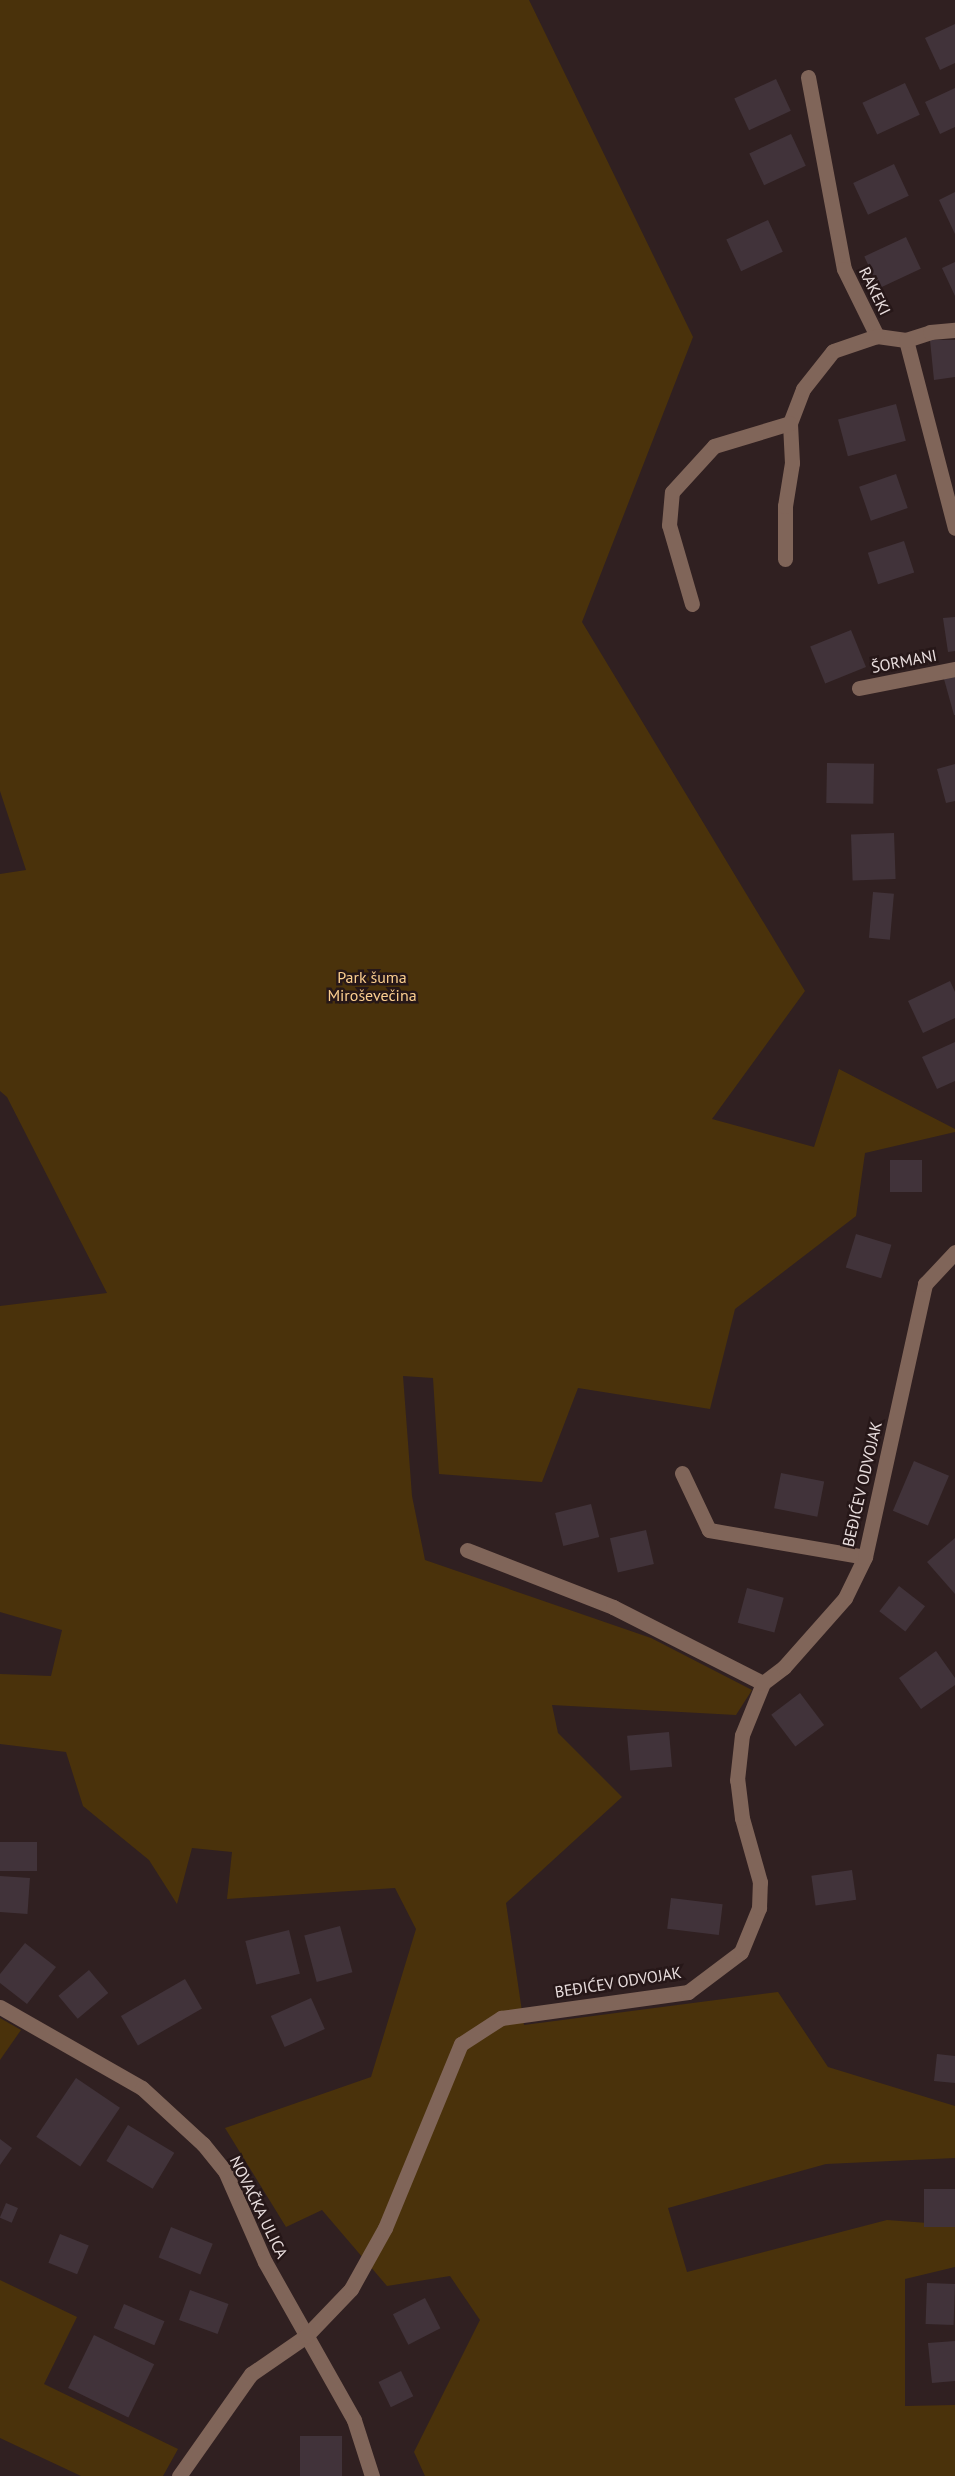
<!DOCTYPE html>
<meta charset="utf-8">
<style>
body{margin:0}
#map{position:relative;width:955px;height:2476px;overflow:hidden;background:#302021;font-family:"PT Sans",sans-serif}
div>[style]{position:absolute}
.green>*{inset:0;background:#4a320b}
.building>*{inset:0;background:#41333a;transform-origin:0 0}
.minor>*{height:15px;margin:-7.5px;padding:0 7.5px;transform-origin:7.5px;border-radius:7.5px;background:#806559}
span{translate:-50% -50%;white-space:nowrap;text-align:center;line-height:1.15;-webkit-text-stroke:5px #261718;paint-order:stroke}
.street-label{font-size:16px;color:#e9dede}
.park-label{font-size:16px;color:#fbce8f}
</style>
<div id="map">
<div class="green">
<div style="clip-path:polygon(0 0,529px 0,693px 337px,582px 622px,805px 991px,712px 1119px,814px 1147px,839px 1069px,955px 1129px,955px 1132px,865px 1153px,856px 1216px,735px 1309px,710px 1409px,578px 1388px,542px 1482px,439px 1474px,433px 1378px,403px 1376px,412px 1496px,425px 1560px,651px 1638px,752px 1690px,736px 1715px,552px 1705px,558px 1733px,622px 1797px,506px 1903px,524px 2025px,778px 1992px,828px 2067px,955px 2106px,955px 2158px,826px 2164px,668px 2208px,687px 2272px,887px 2220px,955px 2225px,955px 2267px,905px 2279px,905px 2406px,955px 2405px,955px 2476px,425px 2476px,414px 2452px,480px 2320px,450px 2276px,387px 2286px,322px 2210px,286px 2227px,225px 2128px,371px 2077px,416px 1929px,395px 1888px,227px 1899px,232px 1852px,192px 1848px,177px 1904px,149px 1860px,83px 1806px,66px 1752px,0 1744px,0 1674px,51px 1676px,62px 1630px,0 1612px,0 1306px,107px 1293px,7px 1097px,0 1091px,0 874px,26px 870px,0 791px)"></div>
<div style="clip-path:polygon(0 2018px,21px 2030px,0 2060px)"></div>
<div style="clip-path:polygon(0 2280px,77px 2317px,44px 2384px,178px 2449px,163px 2476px,81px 2476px,0 2438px)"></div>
</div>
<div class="building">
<div style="clip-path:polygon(955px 24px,955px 63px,940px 70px,925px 38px)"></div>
<div style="left:776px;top:79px;width:35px;height:46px;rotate:65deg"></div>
<div style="left:905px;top:83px;width:35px;height:47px;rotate:65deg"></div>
<div style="clip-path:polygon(955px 88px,955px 127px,940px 134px,925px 102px)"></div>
<div style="left:791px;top:134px;width:35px;height:46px;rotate:65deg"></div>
<div style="left:894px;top:164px;width:35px;height:45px;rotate:65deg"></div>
<div style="clip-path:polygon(955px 192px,955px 234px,939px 200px)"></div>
<div style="left:768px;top:220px;width:35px;height:46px;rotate:65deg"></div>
<div style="left:906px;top:237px;width:35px;height:46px;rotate:65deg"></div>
<div style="clip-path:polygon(955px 262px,955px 296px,942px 268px)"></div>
<div style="clip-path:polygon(930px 340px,955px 340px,955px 377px,934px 380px)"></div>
<div style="left:896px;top:404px;width:38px;height:60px;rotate:75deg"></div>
<div style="left:896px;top:474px;width:36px;height:39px;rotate:71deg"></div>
<div style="left:904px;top:541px;width:33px;height:38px;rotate:72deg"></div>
<div style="clip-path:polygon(955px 617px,955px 651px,948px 652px,943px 618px)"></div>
<div style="left:851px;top:630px;width:40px;height:44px;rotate:68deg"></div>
<div style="clip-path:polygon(955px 676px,955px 715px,954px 715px,944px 679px)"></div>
<div style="left:827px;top:763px;width:47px;height:40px;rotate:1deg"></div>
<div style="clip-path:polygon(955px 764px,955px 801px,946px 803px,937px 769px)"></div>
<div style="left:894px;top:833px;width:46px;height:43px;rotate:88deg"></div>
<div style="left:873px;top:892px;width:21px;height:46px;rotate:5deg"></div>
<div style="clip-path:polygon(950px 981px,955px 992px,955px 1018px,923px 1033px,908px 1001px)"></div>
<div style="clip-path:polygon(955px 1042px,955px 1081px,937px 1089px,922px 1057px)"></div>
<div style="left:890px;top:1160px;width:32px;height:32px"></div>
<div style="left:856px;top:1234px;width:37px;height:35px;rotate:17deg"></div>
<div style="left:914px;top:1461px;width:38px;height:54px;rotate:23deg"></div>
<div style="left:781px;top:1473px;width:44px;height:36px;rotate:11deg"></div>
<div style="left:591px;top:1504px;width:34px;height:37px;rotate:76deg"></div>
<div style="left:646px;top:1530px;width:35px;height:37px;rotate:77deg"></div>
<div style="clip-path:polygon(955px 1538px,955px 1594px,927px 1562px)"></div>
<div style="left:899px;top:1586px;width:33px;height:32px;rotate:38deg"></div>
<div style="left:747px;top:1588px;width:38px;height:36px;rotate:15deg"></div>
<div style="clip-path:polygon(936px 1651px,955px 1678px,955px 1685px,921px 1709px,899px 1678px)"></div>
<div style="left:800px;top:1693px;width:40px;height:36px;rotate:53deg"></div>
<div style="left:669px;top:1732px;width:35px;height:42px;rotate:85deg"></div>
<div style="left:0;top:1842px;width:37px;height:29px"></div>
<div style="left:852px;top:1870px;width:30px;height:41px;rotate:82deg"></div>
<div style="left:0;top:1876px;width:30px;height:36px;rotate:4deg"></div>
<div style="left:671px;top:1898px;width:52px;height:31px;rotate:7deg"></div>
<div style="left:340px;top:1926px;width:48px;height:37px;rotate:75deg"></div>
<div style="left:289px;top:1930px;width:45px;height:45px;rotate:76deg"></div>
<div style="clip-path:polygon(25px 1943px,56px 1967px,27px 2004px,0 1983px,0 1974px)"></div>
<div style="left:89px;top:1970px;width:30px;height:40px;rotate:50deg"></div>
<div style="left:185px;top:1979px;width:34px;height:74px;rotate:60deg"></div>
<div style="left:311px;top:1998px;width:34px;height:44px;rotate:66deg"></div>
<div style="clip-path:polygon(937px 2054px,955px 2056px,955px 2083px,934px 2081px)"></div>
<div style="left:76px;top:2078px;width:53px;height:71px;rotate:34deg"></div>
<div style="left:128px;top:2125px;width:54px;height:42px;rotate:31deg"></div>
<div style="clip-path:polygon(0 2139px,12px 2148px,0 2165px)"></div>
<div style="left:955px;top:2189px;width:38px;height:31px;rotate:90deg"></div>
<div style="left:6px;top:2203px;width:13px;height:16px;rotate:23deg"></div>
<div style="left:171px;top:2227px;width:45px;height:33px;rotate:22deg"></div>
<div style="left:60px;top:2234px;width:31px;height:31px;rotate:22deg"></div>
<div style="left:927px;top:2283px;width:28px;height:41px;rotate:2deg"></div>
<div style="left:190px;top:2290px;width:41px;height:32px;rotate:20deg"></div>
<div style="left:425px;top:2298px;width:34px;height:36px;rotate:63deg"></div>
<div style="left:124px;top:2304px;width:44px;height:26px;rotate:23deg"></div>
<div style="left:94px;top:2335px;width:67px;height:59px;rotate:26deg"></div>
<div style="clip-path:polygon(955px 2341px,955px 2381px,932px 2383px,928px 2343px)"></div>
<div style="left:401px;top:2371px;width:28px;height:25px;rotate:64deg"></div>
<div style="left:300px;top:2436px;width:42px;height:40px"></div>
</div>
<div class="minor">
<div style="left:808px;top:77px;width:195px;rotate:79.4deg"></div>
<div style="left:844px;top:269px;width:75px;rotate:63.8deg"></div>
<div style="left:877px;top:336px;width:29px;rotate:8deg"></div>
<div style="left:906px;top:340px;width:194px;rotate:75.4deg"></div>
<div style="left:906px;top:340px;width:25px;rotate:-18deg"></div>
<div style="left:930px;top:332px;width:25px;rotate:-5deg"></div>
<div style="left:785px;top:559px;width:53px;rotate:-90deg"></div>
<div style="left:785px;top:506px;width:44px;rotate:-80.8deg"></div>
<div style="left:792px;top:463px;width:40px;rotate:-92.9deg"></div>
<div style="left:790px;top:423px;width:36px;rotate:-69deg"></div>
<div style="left:803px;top:389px;width:48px;rotate:-51.7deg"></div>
<div style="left:833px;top:351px;width:46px;rotate:-18.8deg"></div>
<div style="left:692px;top:604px;width:82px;rotate:-106.2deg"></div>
<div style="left:669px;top:525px;width:33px;rotate:-85deg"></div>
<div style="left:672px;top:492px;width:62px;rotate:-47.6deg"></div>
<div style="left:714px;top:446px;width:79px;rotate:-16.8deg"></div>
<div style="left:859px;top:688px;width:98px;rotate:-11.2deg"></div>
<div style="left:682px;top:1473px;width:63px;rotate:64.7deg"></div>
<div style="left:709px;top:1530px;width:158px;rotate:9.8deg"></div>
<div style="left:467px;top:1550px;width:157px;rotate:21.3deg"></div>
<div style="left:613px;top:1607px;width:168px;rotate:26.9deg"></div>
<div style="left:0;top:2007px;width:163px;rotate:29.7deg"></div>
<div style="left:142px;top:2088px;width:83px;rotate:42.6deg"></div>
<div style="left:203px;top:2144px;width:35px;rotate:51deg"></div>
<div style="left:225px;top:2171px;width:99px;rotate:66.3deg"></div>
<div style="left:265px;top:2262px;width:181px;rotate:60.6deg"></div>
<div style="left:354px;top:2420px;width:59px;rotate:72.2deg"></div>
<div style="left:179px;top:2476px;width:125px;rotate:-54.8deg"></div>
<div style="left:251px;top:2374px;width:67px;rotate:-34.6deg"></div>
<div style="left:306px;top:2336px;width:65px;rotate:-46.2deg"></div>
<div style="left:351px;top:2289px;width:70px;rotate:-60.9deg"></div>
<div style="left:385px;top:2228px;width:199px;rotate:-67.6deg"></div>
<div style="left:461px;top:2044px;width:48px;rotate:-33deg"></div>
<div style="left:501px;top:2018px;width:189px;rotate:-7.9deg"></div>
<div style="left:688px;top:1992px;width:66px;rotate:-37deg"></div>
<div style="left:741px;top:1952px;width:48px;rotate:-67.8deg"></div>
<div style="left:759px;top:1908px;width:26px;rotate:-88deg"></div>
<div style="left:760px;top:1882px;width:66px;rotate:-105.7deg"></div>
<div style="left:742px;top:1818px;width:38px;rotate:-97deg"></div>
<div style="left:737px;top:1780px;width:45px;rotate:-83.7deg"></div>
<div style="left:742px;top:1735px;width:56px;rotate:-68deg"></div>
<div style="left:763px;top:1683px;width:26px;rotate:-37deg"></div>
<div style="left:784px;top:1667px;width:92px;rotate:-48.5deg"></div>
<div style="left:845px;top:1598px;width:46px;rotate:-64deg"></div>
<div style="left:865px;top:1557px;width:280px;rotate:-77.6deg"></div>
<div style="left:925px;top:1284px;width:44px;rotate:-46.8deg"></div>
</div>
<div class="street-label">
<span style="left:875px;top:291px;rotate:64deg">RAKEKI</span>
<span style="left:904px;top:661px;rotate:-11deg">ŠORMANI</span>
<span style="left:862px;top:1484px;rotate:-77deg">BEĐIĆEV ODVOJAK</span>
<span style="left:618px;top:1982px;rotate:-9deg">BEĐIĆEV ODVOJAK</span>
<span style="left:259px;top:2207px;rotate:64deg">NOVAČKA ULICA</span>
</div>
<div class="park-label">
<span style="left:372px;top:986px">Park šuma<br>Miroševečina</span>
</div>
</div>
